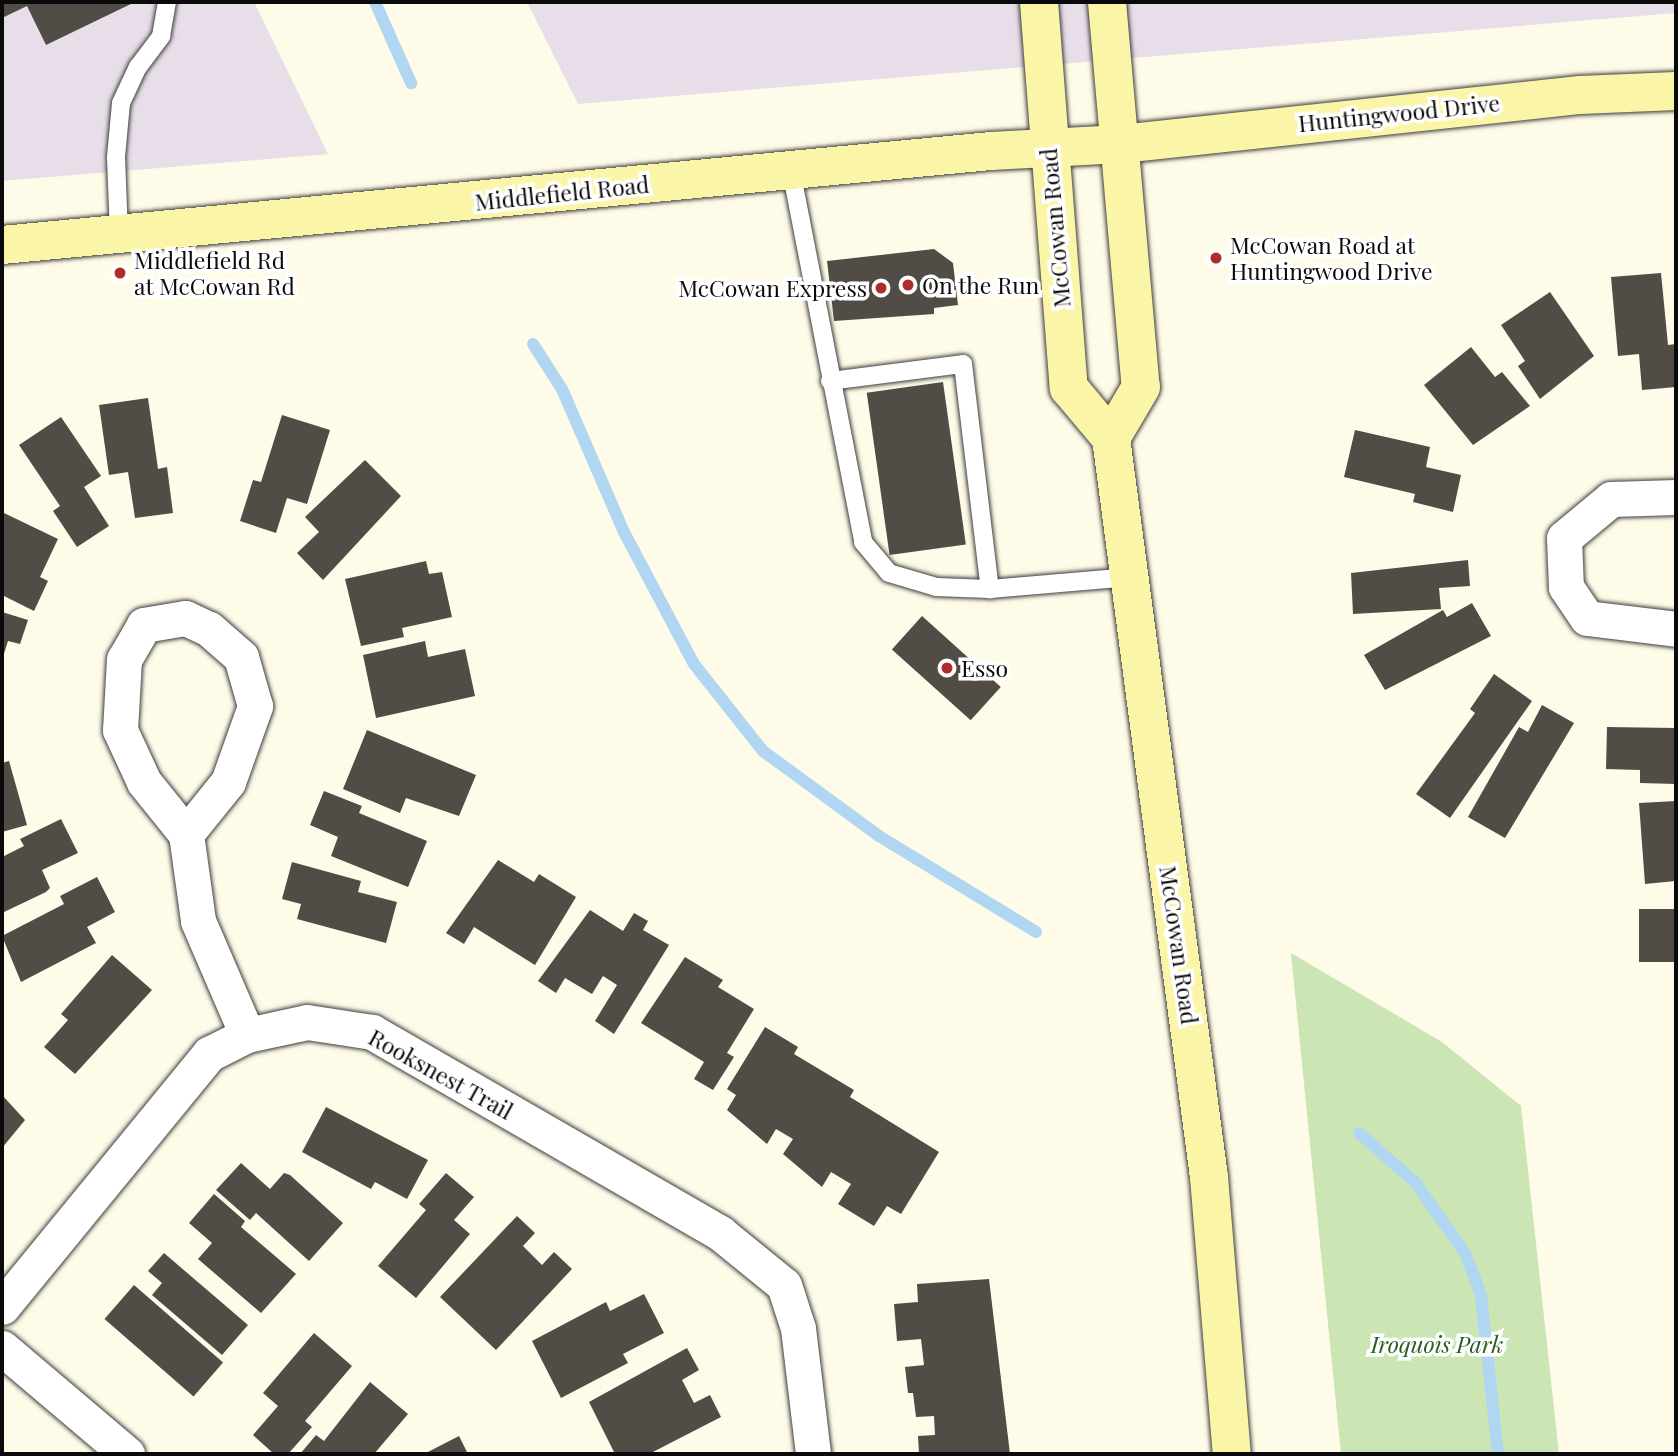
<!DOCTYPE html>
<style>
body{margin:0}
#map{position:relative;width:1678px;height:1456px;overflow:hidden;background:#fefbe8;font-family:"Playfair Display",serif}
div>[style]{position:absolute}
.industrial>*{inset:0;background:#e8dee9}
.green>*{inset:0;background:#cce5b5}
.stream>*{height:12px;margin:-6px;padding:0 6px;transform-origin:6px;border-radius:6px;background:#b0d6f2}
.building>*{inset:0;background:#524c47;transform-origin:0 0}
.roads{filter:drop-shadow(0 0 2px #3d3d3d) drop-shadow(0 0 2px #3d3d3d)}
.lane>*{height:18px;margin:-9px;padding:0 9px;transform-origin:9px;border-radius:9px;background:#fff}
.street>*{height:35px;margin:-17.5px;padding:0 17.5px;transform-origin:17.5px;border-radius:17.5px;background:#fff}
.secondary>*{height:38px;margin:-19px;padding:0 19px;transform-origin:19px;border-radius:19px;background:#faf5a7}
.dots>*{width:19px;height:19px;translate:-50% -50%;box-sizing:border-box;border:4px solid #fff;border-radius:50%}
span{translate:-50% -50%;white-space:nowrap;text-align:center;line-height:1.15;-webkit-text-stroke:7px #fff;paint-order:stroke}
.street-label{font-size:23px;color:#0a0a0a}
.poi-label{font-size:23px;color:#0a0a0a}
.left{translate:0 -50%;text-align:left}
.right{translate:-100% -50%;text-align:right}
.park-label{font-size:23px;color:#295d1f;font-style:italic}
.frame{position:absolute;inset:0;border:4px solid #0a0a0a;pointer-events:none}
</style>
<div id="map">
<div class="industrial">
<div style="clip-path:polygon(2px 2px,254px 2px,328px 154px,2px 181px)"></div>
<div style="clip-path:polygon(527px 2px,1676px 2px,1676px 13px,578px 104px)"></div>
</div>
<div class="green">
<div style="clip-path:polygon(1291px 953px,1442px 1042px,1521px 1106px,1559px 1454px,1341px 1454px)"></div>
</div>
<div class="stream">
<div style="left:375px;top:2px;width:89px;rotate:66deg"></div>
<div style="left:533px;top:344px;width:54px;rotate:57.2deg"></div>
<div style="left:562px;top:389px;width:156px;rotate:66.6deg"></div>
<div style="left:624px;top:532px;width:149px;rotate:62.1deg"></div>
<div style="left:694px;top:664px;width:111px;rotate:51.6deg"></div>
<div style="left:763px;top:751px;width:144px;rotate:36.2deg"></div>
<div style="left:879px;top:836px;width:184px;rotate:31.4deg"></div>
<div style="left:1359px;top:1133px;width:74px;rotate:41.2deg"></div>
<div style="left:1415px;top:1182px;width:87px;rotate:54.8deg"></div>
<div style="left:1465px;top:1253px;width:45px;rotate:69.1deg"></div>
<div style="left:1481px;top:1295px;width:160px;rotate:83.9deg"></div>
</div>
<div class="building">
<div style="clip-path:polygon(2px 2px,135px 2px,46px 45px,27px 6px,2px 18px)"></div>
<div style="clip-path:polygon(934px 249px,953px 263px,958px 305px,934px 308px,934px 314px,834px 321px,827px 261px)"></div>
<div style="clip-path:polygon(1661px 273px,1668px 345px,1676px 344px,1676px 387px,1642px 390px,1639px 354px,1618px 356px,1611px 277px)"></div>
<div style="clip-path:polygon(1550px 292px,1594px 356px,1540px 399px,1518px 366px,1525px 361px,1501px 325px)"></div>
<div style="clip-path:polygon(1471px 347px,1495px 377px,1502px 372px,1530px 406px,1473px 445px,1424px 385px)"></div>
<div style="left:943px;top:382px;width:164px;height:77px;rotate:82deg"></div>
<div style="clip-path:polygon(148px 398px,158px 469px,167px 467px,173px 513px,135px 518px,128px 472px,109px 475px,99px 405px)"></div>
<div style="clip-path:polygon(282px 415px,330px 430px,307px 504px,287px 498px,276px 533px,240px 521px,253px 480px,261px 482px)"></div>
<div style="clip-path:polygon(61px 417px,101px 476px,84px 487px,109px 526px,77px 547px,53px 511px,60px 506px,19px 445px)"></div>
<div style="clip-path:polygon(1355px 430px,1430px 447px,1426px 467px,1461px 475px,1453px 512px,1413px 502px,1415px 494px,1344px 477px)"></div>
<div style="clip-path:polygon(365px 460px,401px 496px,323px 580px,297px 553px,319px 532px,305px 517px)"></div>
<div style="clip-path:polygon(2px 512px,58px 539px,40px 577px,48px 581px,34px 611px,2px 595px)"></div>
<div style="clip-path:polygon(1468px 560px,1470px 586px,1439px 588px,1441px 609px,1353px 614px,1351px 573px)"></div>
<div style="clip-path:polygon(426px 561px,429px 574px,442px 572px,452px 617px,402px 628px,404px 637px,361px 646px,345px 579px)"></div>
<div style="clip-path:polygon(1472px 603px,1491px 636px,1385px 690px,1364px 655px,1443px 610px,1447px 617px)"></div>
<div style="clip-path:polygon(2px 612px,28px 620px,20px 644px,8px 641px,2px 660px)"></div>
<div style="left:922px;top:616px;width:106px;height:45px;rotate:42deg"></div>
<div style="clip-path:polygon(425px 641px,428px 657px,465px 649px,475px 696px,376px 718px,363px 655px)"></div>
<div style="clip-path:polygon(1494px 674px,1532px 701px,1450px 818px,1416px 794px,1475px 713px,1470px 709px)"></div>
<div style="clip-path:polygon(1542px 705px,1574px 723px,1505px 838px,1468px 817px,1519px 727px,1528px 732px)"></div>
<div style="clip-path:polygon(1607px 727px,1676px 728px,1676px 784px,1640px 783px,1640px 770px,1606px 769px)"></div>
<div style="clip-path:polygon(367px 730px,476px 775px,459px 816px,406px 798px,400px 813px,343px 789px)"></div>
<div style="clip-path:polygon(9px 761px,27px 825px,2px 832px,2px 763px)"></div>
<div style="clip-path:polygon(324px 791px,362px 806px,359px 813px,427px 841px,408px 887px,331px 856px,338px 837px,310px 825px)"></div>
<div style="clip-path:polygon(1676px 801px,1676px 881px,1645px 884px,1639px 803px)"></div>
<div style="clip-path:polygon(61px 819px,78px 853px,42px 870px,50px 888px,46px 892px,2px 913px,2px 857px,24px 846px,20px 839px)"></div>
<div style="clip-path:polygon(498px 860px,534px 882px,539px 874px,576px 897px,535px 965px,474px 927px,464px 944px,446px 933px)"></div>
<div style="clip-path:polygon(292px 862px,361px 881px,358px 892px,397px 902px,386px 943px,297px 919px,301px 904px,282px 899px)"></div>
<div style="clip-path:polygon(97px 877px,115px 912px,87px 927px,96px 943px,21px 982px,2px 936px,64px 904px,60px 896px)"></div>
<div style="left:1676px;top:909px;width:53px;height:37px;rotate:90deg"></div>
<div style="clip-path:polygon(590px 910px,623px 931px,634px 913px,648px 921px,643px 930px,669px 945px,614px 1034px,595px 1021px,617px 985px,603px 976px,592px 994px,565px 978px,556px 993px,538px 981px)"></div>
<div style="clip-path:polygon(112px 955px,152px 990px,75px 1074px,44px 1047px,68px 1020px,61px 1014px)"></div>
<div style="clip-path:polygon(685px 957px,723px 980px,718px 987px,754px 1009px,727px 1053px,734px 1057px,713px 1090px,694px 1079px,704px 1062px,641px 1023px)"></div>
<div style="clip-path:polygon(765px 1027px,798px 1047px,794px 1054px,854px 1090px,850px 1097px,939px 1152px,901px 1214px,887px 1206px,874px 1226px,838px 1204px,851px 1184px,831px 1172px,822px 1187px,783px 1154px,793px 1139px,776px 1129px,767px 1144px,727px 1110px,736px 1095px,727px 1089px)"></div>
<div style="clip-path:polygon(2px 1095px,25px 1120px,2px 1148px)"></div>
<div style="clip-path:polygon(326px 1107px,428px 1160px,407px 1199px,375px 1182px,371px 1189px,302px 1152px)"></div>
<div style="clip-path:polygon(241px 1163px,270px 1189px,284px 1173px,290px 1175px,343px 1223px,309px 1261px,256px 1213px,250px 1220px,216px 1190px)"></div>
<div style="clip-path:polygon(446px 1173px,474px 1197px,454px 1220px,470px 1234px,416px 1298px,378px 1266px,426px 1210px,419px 1204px)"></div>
<div style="clip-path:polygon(214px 1194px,245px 1221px,241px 1227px,296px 1274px,261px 1313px,198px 1259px,212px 1243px,189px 1223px)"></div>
<div style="clip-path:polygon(517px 1216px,535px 1233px,523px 1246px,542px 1265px,554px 1252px,572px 1269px,496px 1350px,440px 1297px)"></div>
<div style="clip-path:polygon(164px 1253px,248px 1325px,222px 1355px,152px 1295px,162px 1283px,148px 1271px)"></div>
<div style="clip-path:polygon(989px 1279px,1010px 1454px,919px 1454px,918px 1436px,935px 1435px,934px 1416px,916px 1417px,913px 1393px,908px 1393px,905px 1367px,924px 1365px,921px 1339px,897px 1341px,894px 1304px,918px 1302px,917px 1284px)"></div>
<div style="left:134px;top:1285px;width:118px;height:45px;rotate:41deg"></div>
<div style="clip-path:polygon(644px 1294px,664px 1333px,623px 1354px,628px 1363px,561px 1398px,532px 1341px,606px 1302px,610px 1311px)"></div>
<div style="clip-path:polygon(314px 1333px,352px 1366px,305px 1421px,312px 1427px,288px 1454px,274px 1454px,253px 1435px,278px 1406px,263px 1393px)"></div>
<div style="clip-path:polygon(687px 1348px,699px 1370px,682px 1380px,694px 1403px,710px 1395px,721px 1417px,649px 1454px,615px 1454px,589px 1402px)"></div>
<div style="clip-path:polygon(370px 1382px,408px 1414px,374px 1454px,300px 1454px,316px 1435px,324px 1441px)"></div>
<div style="clip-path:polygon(459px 1436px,468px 1454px,424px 1454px)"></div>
</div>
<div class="roads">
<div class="lane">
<div style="left:791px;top:170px;width:379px;rotate:79deg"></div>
<div style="left:863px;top:542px;width:40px;rotate:50deg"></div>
<div style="left:889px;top:573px;width:49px;rotate:16.6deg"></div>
<div style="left:936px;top:587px;width:54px;rotate:2.1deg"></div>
<div style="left:990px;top:589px;width:141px;rotate:-4.9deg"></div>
<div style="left:119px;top:235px;width:78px;rotate:-92.2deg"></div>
<div style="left:116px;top:157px;width:54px;rotate:-84.7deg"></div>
<div style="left:121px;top:103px;width:40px;rotate:-65deg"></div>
<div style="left:138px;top:67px;width:39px;rotate:-53deg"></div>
<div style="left:161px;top:36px;width:35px;rotate:-80deg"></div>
<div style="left:830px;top:381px;width:134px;rotate:-7.3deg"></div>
<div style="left:963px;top:364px;width:227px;rotate:83.2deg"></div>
</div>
<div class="street">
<div style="left:1676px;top:497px;width:65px;rotate:178.2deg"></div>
<div style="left:1611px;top:499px;width:61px;rotate:140.3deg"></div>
<div style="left:1564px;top:538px;width:49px;rotate:87.7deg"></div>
<div style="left:1566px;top:587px;width:37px;rotate:56deg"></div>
<div style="left:1587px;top:618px;width:90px;rotate:7deg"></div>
<div style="left:186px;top:834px;width:67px;rotate:-51.1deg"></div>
<div style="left:228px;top:782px;width:81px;rotate:-70.4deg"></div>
<div style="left:255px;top:706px;width:51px;rotate:-105.9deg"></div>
<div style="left:241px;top:657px;width:43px;rotate:-138.8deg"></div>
<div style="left:209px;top:629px;width:26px;rotate:-155deg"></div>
<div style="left:185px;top:618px;width:42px;rotate:170.3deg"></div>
<div style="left:144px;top:625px;width:39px;rotate:120deg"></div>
<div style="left:124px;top:659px;width:71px;rotate:93.2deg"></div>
<div style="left:120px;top:730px;width:57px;rotate:65.2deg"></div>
<div style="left:144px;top:782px;width:67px;rotate:51.1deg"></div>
<div style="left:186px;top:834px;width:88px;rotate:82.1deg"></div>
<div style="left:198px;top:921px;width:124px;rotate:66.7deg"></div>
<div style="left:2px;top:1307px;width:327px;rotate:-50.7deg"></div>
<div style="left:209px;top:1054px;width:42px;rotate:-26.6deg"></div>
<div style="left:247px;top:1035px;width:61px;rotate:-12.2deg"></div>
<div style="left:307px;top:1022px;width:66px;rotate:8.7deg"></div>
<div style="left:372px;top:1032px;width:402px;rotate:30deg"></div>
<div style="left:720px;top:1233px;width:82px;rotate:39.1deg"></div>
<div style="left:784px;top:1285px;width:45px;rotate:72deg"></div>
<div style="left:798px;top:1328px;width:127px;rotate:83.2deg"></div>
<div style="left:2px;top:1348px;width:164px;rotate:40.3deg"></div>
</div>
<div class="secondary">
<div style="left:1039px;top:2px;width:387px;rotate:85.6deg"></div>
<div style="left:1069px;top:388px;width:65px;rotate:50deg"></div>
<div style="left:1111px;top:438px;width:745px;rotate:82.45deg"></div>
<div style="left:1209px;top:1177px;width:278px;rotate:85.3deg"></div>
<div style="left:1107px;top:2px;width:386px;rotate:85deg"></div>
<div style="left:1141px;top:387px;width:59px;rotate:120.5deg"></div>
<div style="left:2px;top:245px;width:993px;rotate:-5.43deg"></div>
<div style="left:991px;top:151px;width:130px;rotate:-3.1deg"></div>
<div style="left:1121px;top:144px;width:462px;rotate:-6.1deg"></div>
<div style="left:1580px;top:95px;width:96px;rotate:-2.4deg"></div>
</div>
</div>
<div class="dots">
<div style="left:1216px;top:258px;background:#b12b2b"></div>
<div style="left:120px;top:273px;background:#b12b2b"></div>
<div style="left:908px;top:285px;background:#b12b2b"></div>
<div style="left:881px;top:288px;background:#b12b2b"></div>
<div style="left:947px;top:668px;background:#b12b2b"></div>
</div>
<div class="street-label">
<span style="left:1399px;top:113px;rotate:-6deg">Huntingwood Drive</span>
<span style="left:562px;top:193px;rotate:-6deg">Middlefield Road</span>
<span style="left:1055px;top:228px;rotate:-95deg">McCowan Road</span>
<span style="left:1179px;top:945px;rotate:82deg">McCowan Road</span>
<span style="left:441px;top:1074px;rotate:29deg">Rooksnest Trail</span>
</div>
<div class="poi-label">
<span class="left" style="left:1230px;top:258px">McCowan Road at<br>Huntingwood Drive</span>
<span class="left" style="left:134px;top:273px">Middlefield Rd<br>at McCowan Rd</span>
<span class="left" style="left:922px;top:285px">On the Run</span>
<span class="right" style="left:867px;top:288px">McCowan Express</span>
<span class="left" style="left:961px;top:668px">Esso</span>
</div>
<div class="park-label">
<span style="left:1437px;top:1344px">Iroquois Park</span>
</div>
<div class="frame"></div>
</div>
